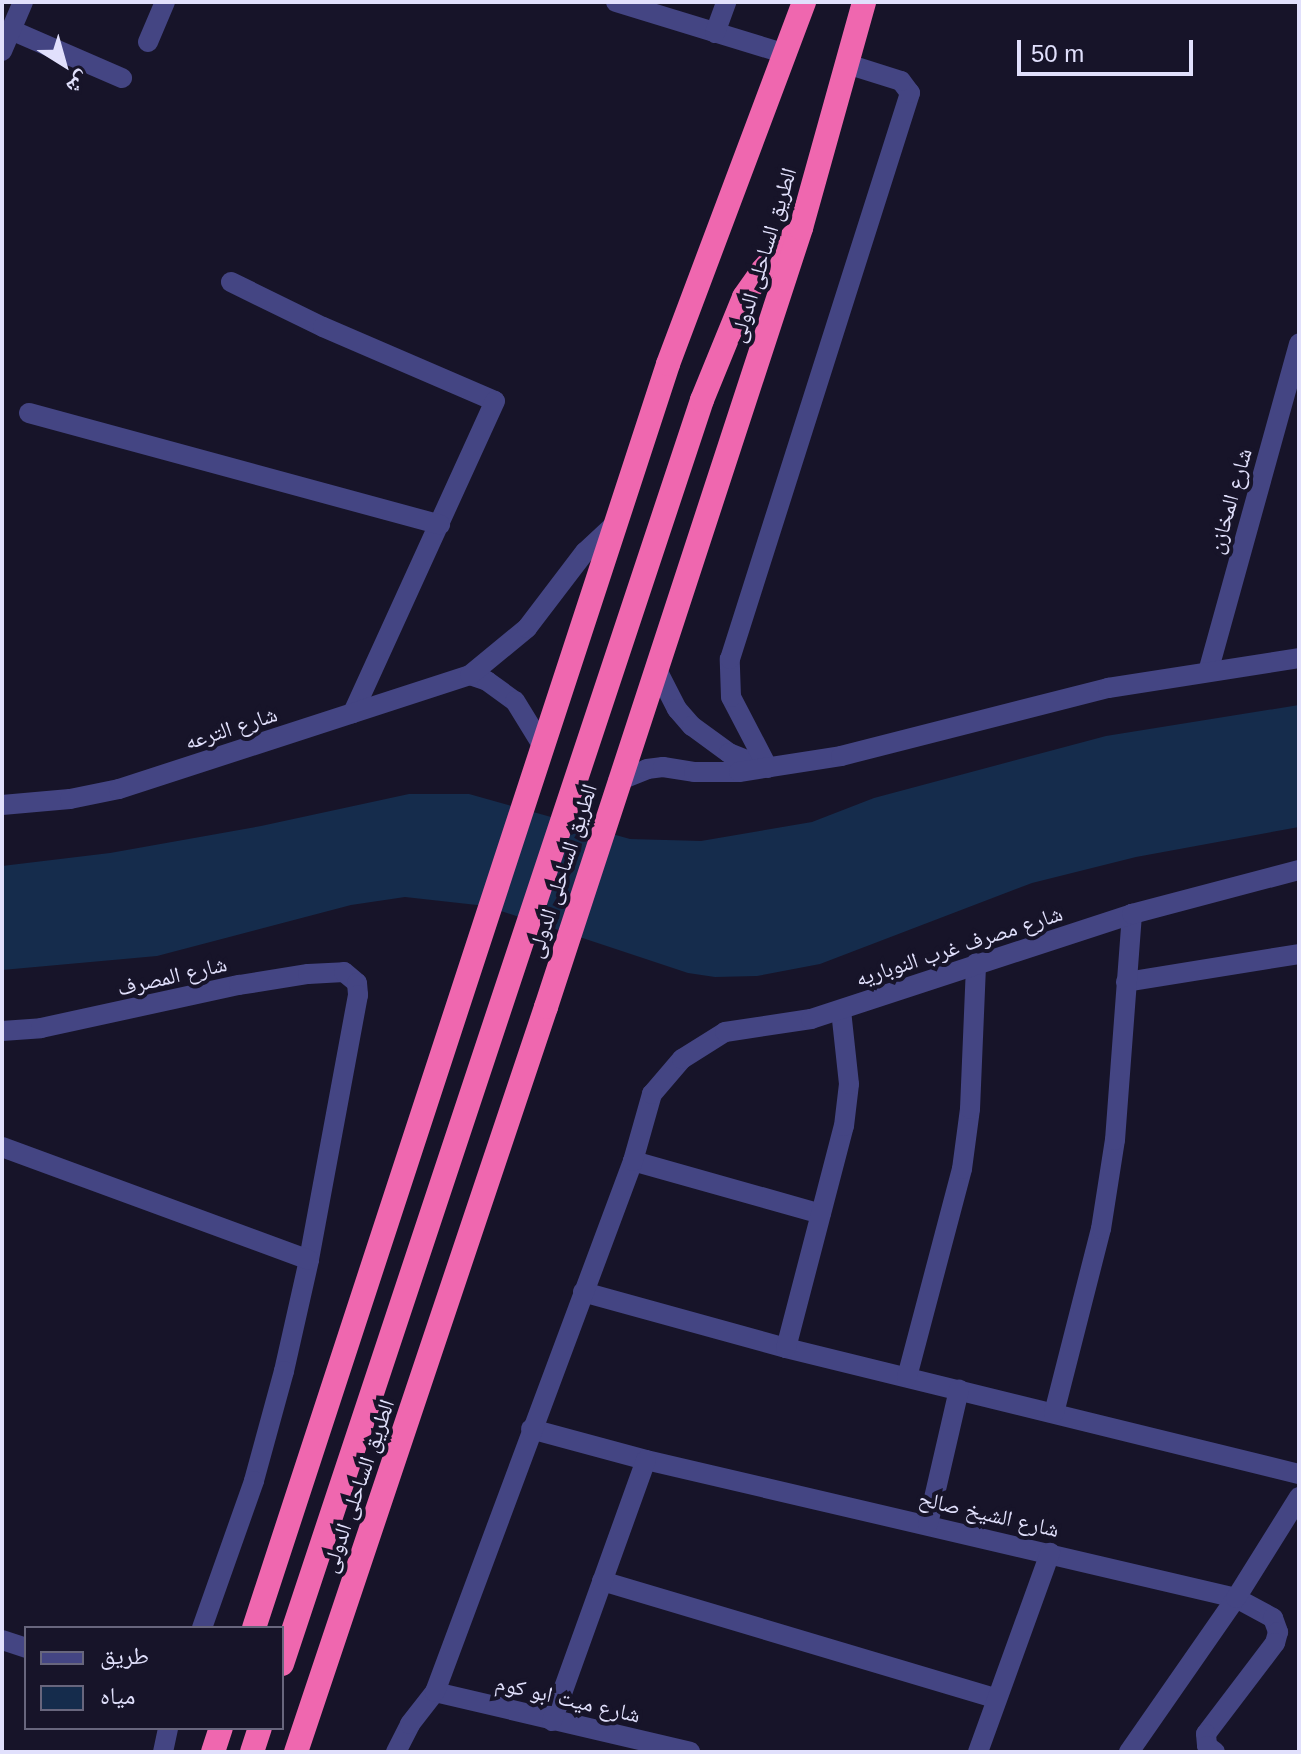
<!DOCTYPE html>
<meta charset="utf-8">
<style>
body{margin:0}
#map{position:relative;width:1301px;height:1754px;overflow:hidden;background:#171429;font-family:Helvetica,"Noto Naskh Arabic",sans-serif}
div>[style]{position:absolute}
.water>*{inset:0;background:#152c4c}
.street>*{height:20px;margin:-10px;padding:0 10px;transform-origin:10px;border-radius:10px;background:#444583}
.highway>*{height:24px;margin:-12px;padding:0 12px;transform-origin:12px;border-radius:12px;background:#ef67af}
span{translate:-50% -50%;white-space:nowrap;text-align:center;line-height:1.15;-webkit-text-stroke:8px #171429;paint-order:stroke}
.street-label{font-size:22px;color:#e1e0fc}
.frame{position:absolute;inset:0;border:4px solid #e1e0fc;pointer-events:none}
.legend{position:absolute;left:24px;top:1626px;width:260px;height:104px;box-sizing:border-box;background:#171429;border:2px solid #68667d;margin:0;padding:10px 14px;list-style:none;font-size:24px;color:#e1e0fc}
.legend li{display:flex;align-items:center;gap:16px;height:40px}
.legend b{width:40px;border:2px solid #68667d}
.north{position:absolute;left:24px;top:24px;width:80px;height:80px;-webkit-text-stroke:6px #171429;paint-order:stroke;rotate:143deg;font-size:22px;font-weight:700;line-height:32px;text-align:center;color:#e1e0fc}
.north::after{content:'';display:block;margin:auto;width:28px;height:36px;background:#e1e0fc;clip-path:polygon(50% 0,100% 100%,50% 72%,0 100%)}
.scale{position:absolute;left:1017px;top:40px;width:176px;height:36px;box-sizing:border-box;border:4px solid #e1e0fc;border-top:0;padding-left:10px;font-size:24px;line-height:28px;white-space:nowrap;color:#e1e0fc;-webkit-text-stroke:6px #171429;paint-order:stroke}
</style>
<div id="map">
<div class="water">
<div style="clip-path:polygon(1299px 705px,1299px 827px,1136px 857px,1032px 883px,820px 964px,757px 976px,715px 977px,688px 973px,486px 906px,405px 897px,351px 905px,157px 956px,2px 970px,2px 866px,110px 853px,261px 826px,409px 794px,469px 794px,630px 839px,701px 841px,812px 822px,874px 798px,1106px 736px)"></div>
</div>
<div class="street">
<div style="left:616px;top:2px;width:178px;rotate:17deg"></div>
<div style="left:11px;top:30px;width:121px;rotate:23.4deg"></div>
<div style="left:715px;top:33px;width:33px;rotate:-70deg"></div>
<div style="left:148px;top:42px;width:43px;rotate:-67deg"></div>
<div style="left:2px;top:51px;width:53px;rotate:-66.8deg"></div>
<div style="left:231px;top:282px;width:102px;rotate:26.1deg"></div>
<div style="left:323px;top:327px;width:187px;rotate:23.3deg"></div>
<div style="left:495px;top:401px;width:343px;rotate:114.5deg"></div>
<div style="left:29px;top:413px;width:426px;rotate:15.2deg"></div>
<div style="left:656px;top:668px;width:46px;rotate:62.9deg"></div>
<div style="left:677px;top:709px;width:23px;rotate:49deg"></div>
<div style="left:692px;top:726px;width:46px;rotate:36.1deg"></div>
<div style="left:729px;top:753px;width:38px;rotate:22deg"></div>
<div style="left:1208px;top:672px;width:341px;rotate:-74.5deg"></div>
<div style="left:470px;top:675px;width:18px;rotate:19deg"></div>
<div style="left:487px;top:681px;width:34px;rotate:36deg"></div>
<div style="left:515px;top:701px;width:52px;rotate:58.5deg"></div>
<div style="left:768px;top:768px;width:80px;rotate:-117.5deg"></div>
<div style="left:731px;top:697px;width:38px;rotate:-92deg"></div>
<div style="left:730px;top:659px;width:594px;rotate:-72.36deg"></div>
<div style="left:910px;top:93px;width:15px;rotate:-127deg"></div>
<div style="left:901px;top:81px;width:57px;rotate:-162.5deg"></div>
<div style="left:618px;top:781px;width:31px;rotate:-22deg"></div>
<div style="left:647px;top:769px;width:16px;rotate:-7deg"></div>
<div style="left:663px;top:767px;width:31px;rotate:9deg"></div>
<div style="left:694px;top:772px;width:45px"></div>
<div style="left:739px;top:772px;width:103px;rotate:-8.9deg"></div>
<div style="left:841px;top:756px;width:276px;rotate:-14.3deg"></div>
<div style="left:1108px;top:688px;width:193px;rotate:-8.9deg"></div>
<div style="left:2px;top:805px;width:68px;rotate:-5deg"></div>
<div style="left:70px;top:799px;width:50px;rotate:-11.5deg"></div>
<div style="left:119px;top:789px;width:369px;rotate:-18deg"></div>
<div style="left:470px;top:675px;width:74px;rotate:-39.5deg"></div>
<div style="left:527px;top:628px;width:96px;rotate:-52.7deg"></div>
<div style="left:585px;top:552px;width:40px;rotate:-43deg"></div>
<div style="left:1126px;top:982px;width:175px;rotate:-9.2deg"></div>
<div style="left:2px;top:1031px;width:39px;rotate:-4deg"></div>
<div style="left:41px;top:1028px;width:203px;rotate:-12.3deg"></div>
<div style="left:239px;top:985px;width:70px;rotate:-9.1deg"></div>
<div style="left:308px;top:974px;width:36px;rotate:-3deg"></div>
<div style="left:344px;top:972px;width:17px;rotate:40deg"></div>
<div style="left:357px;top:983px;width:12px;rotate:85deg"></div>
<div style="left:358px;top:995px;width:269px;rotate:100.5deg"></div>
<div style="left:309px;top:1260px;width:114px;rotate:102.7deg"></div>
<div style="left:284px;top:1371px;width:114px;rotate:105.3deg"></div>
<div style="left:254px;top:1481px;width:156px;rotate:109.5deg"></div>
<div style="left:2px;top:1147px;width:327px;rotate:20.2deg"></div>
<div style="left:633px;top:1161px;width:195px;rotate:15.7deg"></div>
<div style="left:583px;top:1292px;width:211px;rotate:15.4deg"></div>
<div style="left:786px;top:1348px;width:528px;rotate:13.8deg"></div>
<div style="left:786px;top:1348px;width:229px;rotate:-75.4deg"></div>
<div style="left:844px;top:1126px;width:42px;rotate:-83.2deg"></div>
<div style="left:849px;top:1084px;width:74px;rotate:-96.2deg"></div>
<div style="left:907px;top:1377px;width:215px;rotate:-75.2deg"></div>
<div style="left:962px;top:1169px;width:61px;rotate:-82.4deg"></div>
<div style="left:970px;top:1109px;width:146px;rotate:-87.6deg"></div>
<div style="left:1054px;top:1413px;width:190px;rotate:-75.7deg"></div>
<div style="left:1101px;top:1229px;width:90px;rotate:-81.1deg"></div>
<div style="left:1115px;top:1140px;width:227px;rotate:-85.7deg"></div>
<div style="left:531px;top:1429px;width:119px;rotate:15.1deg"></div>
<div style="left:646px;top:1460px;width:606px;rotate:13.16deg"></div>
<div style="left:1236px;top:1598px;width:42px;rotate:28.4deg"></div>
<div style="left:1273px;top:1618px;width:15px;rotate:70deg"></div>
<div style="left:1278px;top:1632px;width:11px;rotate:105deg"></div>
<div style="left:1275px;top:1643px;width:114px;rotate:127.2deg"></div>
<div style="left:1206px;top:1734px;width:12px;rotate:85deg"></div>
<div style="left:1207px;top:1746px;width:10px;rotate:37deg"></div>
<div style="left:928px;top:1524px;width:138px;rotate:-77deg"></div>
<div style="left:602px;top:1581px;width:410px;rotate:16.6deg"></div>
<div style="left:2px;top:1640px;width:25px;rotate:18deg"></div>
<div style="left:435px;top:1692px;width:262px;rotate:13.2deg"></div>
<div style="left:552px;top:1721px;width:277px;rotate:-70.2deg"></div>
<div style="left:163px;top:1752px;width:25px;rotate:-78deg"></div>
<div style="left:396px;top:1752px;width:31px;rotate:-63deg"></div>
<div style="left:410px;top:1724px;width:41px;rotate:-52deg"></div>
<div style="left:435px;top:1692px;width:567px;rotate:-69.55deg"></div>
<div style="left:633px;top:1161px;width:70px;rotate:-74.2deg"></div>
<div style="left:652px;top:1094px;width:46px;rotate:-49.4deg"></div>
<div style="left:682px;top:1059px;width:51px;rotate:-32.1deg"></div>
<div style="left:725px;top:1032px;width:87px;rotate:-8.6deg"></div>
<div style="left:811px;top:1019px;width:338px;rotate:-18.1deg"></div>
<div style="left:1132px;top:914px;width:173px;rotate:-14.8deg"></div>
<div style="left:978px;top:1752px;width:212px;rotate:-70.1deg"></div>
<div style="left:1129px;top:1752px;width:188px;rotate:-55.2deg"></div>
<div style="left:1236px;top:1598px;width:119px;rotate:-58deg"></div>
</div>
<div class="highway">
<div style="left:254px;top:1628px;width:1330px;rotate:-71.86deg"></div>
<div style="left:668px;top:364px;width:387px;rotate:-69.4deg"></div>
<div style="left:282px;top:1664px;width:1332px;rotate:-71.62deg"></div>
<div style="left:702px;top:400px;width:111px;rotate:-67.8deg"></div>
<div style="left:744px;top:297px;width:32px;rotate:-55deg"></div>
<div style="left:762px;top:271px;width:47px;rotate:-48.5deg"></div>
<div style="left:213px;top:1752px;width:25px;rotate:-72deg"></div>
<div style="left:252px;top:1752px;width:25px;rotate:-72deg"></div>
<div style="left:296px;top:1752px;width:786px;rotate:-71.45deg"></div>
<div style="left:546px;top:1007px;width:820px;rotate:-71.87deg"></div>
<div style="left:801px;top:228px;width:235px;rotate:-74.4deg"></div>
</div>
<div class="street-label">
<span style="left:763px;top:255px;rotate:-73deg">الطريق الساحلى الدولى</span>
<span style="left:1230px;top:501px;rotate:-74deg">شارع المخازن</span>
<span style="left:231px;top:728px;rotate:-18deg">شارع الترعه</span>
<span style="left:562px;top:871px;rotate:-72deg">الطريق الساحلى الدولى</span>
<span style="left:959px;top:946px;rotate:-18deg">شارع مصرف غرب النوباريه</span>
<span style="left:172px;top:976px;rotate:-13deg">شارع المصرف</span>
<span style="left:358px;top:1486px;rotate:-71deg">الطريق الساحلى الدولى</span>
<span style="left:989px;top:1514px;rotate:13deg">شارع الشيخ صالح</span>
<span style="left:568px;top:1699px;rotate:13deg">شارع ميت ابو كوم</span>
</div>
<div class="frame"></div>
<ul class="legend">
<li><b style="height:10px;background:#444583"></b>طريق</li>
<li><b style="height:22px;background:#152c4c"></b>مياه</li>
</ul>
<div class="north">ش</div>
<div class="scale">50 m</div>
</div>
